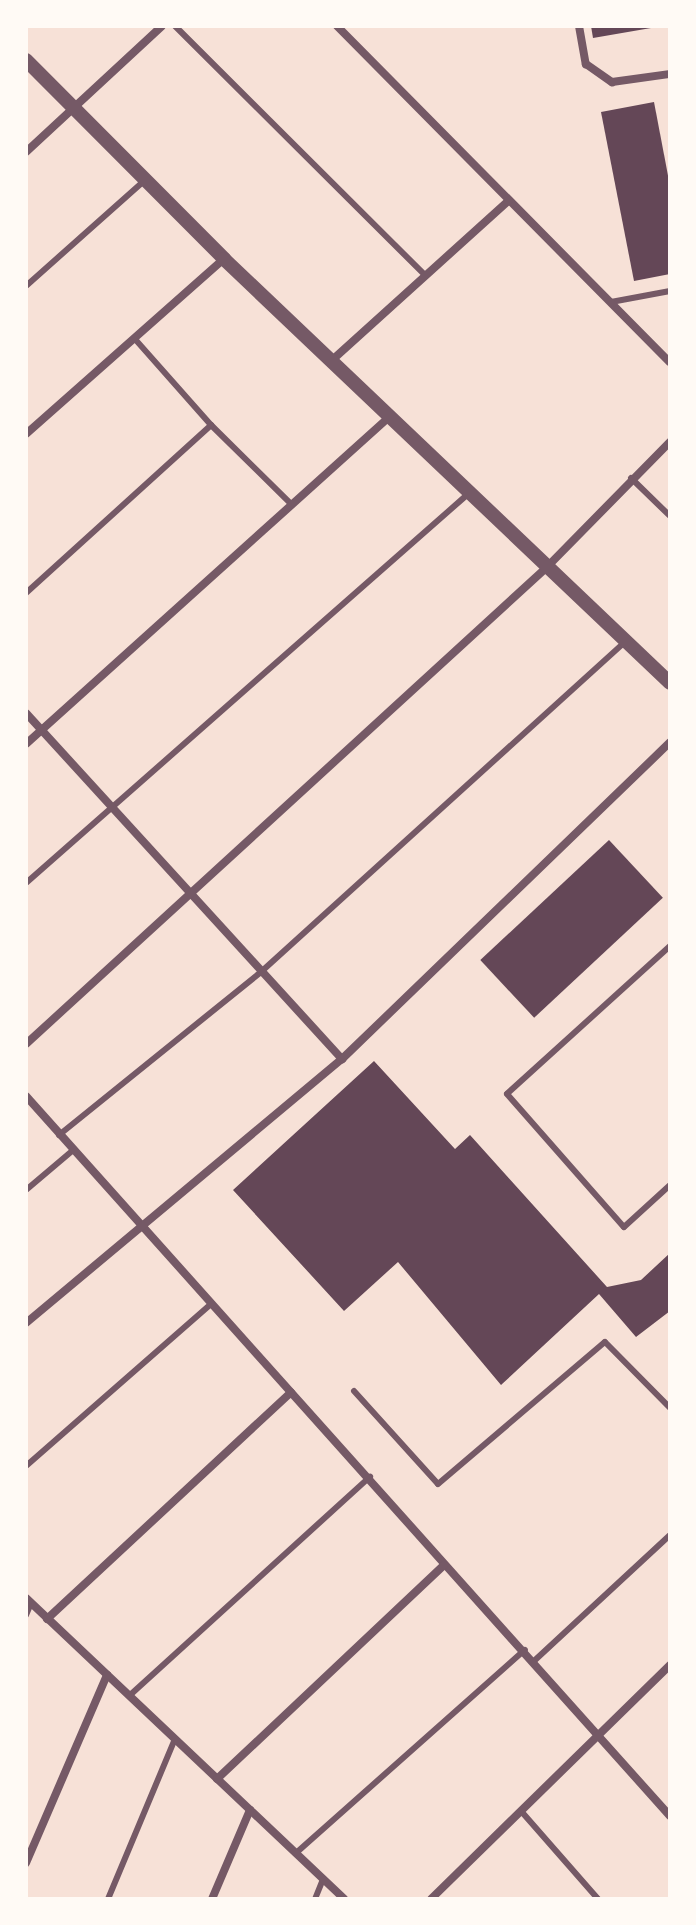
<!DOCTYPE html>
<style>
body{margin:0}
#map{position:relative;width:696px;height:1925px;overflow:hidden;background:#f7e1d7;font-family:Karla,sans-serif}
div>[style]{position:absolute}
.building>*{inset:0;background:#644757;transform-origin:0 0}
.service>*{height:6px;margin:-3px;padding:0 3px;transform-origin:3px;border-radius:3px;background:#755966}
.minor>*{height:8px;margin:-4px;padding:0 4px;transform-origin:4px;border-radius:4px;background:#755966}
.tertiary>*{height:14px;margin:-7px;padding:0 7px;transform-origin:7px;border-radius:7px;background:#755966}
span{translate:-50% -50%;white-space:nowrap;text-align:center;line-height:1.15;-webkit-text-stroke:6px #fffaf5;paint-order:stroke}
.frame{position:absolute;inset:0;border:28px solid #fffaf5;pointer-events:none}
</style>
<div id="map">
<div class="building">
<div style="clip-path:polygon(591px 26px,651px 26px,651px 28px,593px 38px)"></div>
<div style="clip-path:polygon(654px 102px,670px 186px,670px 274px,634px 281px,601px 112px)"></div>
<div style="left:609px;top:840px;width:79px;height:176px;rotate:47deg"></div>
<div style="clip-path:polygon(374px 1061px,455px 1149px,470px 1135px,607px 1287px,641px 1280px,670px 1253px,670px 1311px,636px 1337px,599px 1294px,501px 1385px,398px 1262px,344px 1311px,233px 1190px)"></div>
</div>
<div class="service">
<div style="left:175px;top:26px;width:353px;rotate:44.9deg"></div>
<div style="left:26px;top:286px;width:161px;rotate:-41.7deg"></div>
<div style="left:611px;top:302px;width:60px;rotate:-10.6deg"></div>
<div style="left:211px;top:425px;width:112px;rotate:44.6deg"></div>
<div style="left:631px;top:478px;width:54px;rotate:44.3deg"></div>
<div style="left:26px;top:593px;width:250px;rotate:-42.2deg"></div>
<div style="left:211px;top:425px;width:115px;rotate:-131.5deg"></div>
<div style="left:26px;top:883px;width:589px;rotate:-41.35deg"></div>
<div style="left:670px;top:946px;width:220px;rotate:137.8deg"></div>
<div style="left:507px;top:1094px;width:177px;rotate:48.7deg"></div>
<div style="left:624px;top:1227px;width:62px;rotate:-42.4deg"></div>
<div style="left:59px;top:1135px;width:261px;rotate:-38.9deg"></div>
<div style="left:262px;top:971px;width:490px;rotate:-42.2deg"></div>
<div style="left:26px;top:1190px;width:60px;rotate:-40.3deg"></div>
<div style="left:354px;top:1391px;width:125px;rotate:47.9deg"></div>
<div style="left:438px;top:1484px;width:219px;rotate:-40.4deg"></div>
<div style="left:605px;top:1342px;width:93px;rotate:45.4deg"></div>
<div style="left:26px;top:1466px;width:247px;rotate:-41.2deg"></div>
<div style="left:26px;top:1615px;width:13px;rotate:-67deg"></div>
<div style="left:534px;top:1661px;width:185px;rotate:-42.8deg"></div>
<div style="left:129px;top:1696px;width:326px;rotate:-42.3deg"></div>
<div style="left:521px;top:1811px;width:117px;rotate:48.8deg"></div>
<div style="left:296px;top:1853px;width:306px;rotate:-41.6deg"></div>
<div style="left:108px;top:1899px;width:173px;rotate:-67.3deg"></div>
<div style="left:315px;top:1899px;width:22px;rotate:-68deg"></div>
</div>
<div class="minor">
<div style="left:337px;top:26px;width:473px;rotate:45.3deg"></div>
<div style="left:579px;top:26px;width:39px;rotate:80deg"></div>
<div style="left:586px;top:64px;width:32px;rotate:35deg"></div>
<div style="left:612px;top:82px;width:59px;rotate:-7.9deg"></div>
<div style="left:26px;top:152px;width:185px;rotate:-42.8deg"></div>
<div style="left:330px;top:362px;width:241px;rotate:-42.1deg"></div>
<div style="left:26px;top:434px;width:264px;rotate:-41.5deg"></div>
<div style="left:26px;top:713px;width:469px;rotate:47.6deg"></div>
<div style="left:26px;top:744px;width:487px;rotate:-42deg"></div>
<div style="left:26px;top:1044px;width:705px;rotate:-42.47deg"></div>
<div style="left:546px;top:568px;width:177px;rotate:-45.5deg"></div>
<div style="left:26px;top:1096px;width:966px;rotate:48.19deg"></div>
<div style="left:26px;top:1323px;width:412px;rotate:-39.9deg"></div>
<div style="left:342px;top:1059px;width:456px;rotate:-44deg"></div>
<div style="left:26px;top:1598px;width:438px;rotate:43.4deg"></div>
<div style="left:47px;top:1619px;width:333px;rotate:-42.9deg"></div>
<div style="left:217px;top:1779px;width:312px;rotate:-43.3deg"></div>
<div style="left:26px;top:1863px;width:205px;rotate:-66.7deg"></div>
<div style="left:212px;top:1899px;width:97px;rotate:-66.9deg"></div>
<div style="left:431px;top:1899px;width:334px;rotate:-44.4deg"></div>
</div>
<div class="tertiary">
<div style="left:26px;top:60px;width:281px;rotate:45.1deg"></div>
<div style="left:224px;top:259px;width:615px;rotate:43.55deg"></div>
</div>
<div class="frame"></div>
</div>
